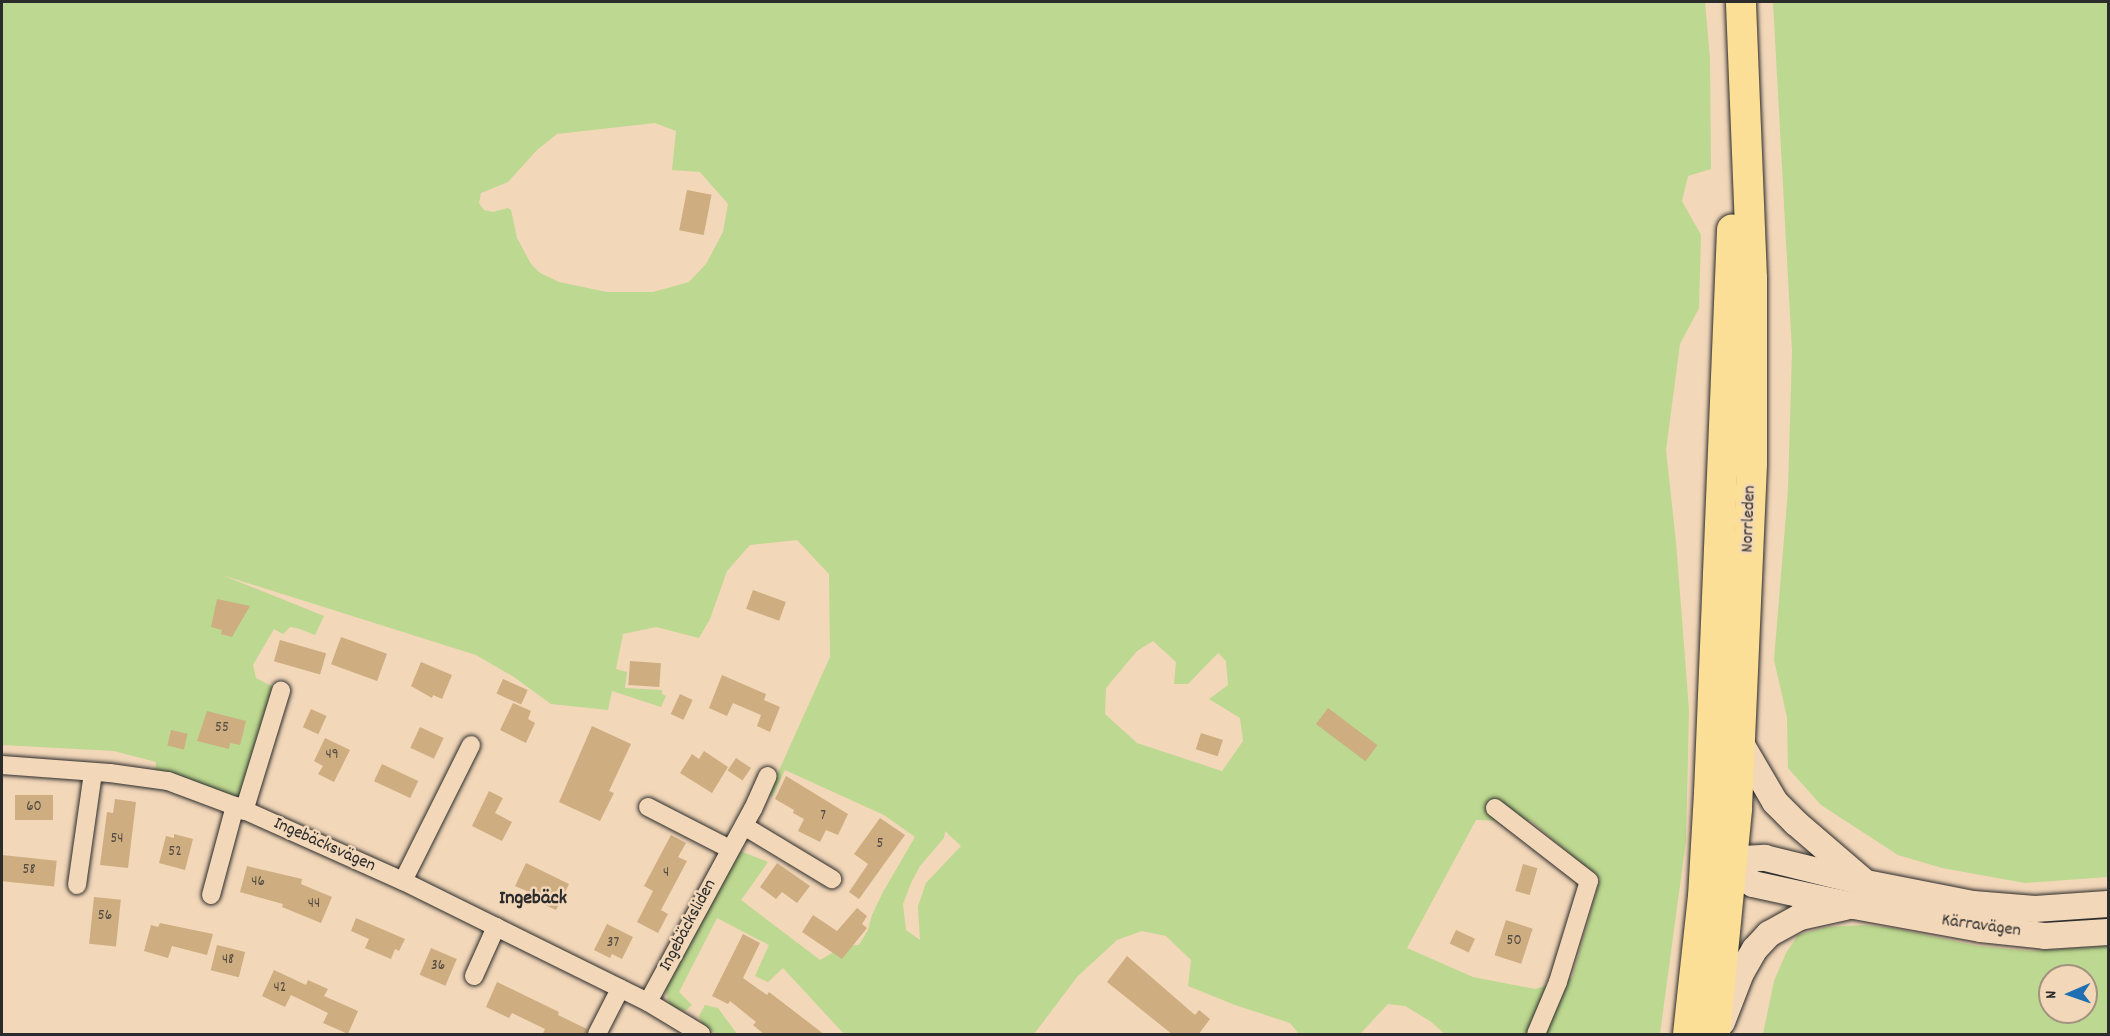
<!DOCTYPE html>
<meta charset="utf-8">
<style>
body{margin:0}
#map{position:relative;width:2110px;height:1036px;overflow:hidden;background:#f2d7b9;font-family:Dekko,sans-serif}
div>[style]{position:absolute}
.green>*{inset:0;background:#bdd890}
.building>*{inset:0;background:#cead81;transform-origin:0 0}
.roads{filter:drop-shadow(0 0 2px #2b2b2b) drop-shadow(0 0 2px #2b2b2b)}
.minor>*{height:18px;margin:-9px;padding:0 9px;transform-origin:9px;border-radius:9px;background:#f2d7b9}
.secondary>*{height:26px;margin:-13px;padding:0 13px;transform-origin:13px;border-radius:13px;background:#f2d7b9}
.trunk>*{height:30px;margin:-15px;padding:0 15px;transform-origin:15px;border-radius:15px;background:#fbdf96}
span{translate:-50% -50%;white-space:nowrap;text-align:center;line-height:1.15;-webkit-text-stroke:5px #f2d7b9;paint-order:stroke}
.number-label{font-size:15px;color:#544c40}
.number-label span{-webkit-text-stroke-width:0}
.street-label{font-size:18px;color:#2b2b2b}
.neighbourhood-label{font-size:20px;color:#2b2b2b;font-weight:700}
.frame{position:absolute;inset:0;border:3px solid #2b2b2b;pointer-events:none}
.north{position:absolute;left:2038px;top:964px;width:60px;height:60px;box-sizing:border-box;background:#f2d7b9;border:2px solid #a29280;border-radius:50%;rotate:268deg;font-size:16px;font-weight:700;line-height:24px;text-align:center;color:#2b2b2b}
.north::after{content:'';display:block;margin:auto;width:21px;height:27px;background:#1f6fb2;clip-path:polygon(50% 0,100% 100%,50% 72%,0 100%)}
</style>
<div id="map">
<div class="green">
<div style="clip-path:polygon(evenodd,2px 2px,1705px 2px,1710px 59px,1711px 169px,1688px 176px,1682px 201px,1701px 235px,1699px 308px,1680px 344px,1666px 450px,1676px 542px,1689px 710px,1686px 841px,1660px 1034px,1445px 1034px,1430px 1021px,1405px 1006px,1388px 1004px,1360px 1034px,1299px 1034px,1290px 1023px,1235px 1005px,1188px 986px,1191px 960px,1166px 936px,1142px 931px,1117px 940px,1077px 977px,1034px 1034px,844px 1034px,783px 968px,768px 982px,755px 976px,769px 945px,717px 918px,679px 992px,692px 1005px,685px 1011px,674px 1008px,669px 1004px,665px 989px,738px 850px,768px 862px,741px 900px,820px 960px,844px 946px,859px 945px,868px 930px,872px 915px,883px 892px,915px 837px,884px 815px,785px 770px,772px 797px,768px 795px,830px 657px,829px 574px,797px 540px,750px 545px,727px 571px,710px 619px,699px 638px,656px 627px,623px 634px,616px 669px,627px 672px,625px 688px,662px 690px,662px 694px,666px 696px,661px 707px,612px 691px,608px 710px,551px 704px,514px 677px,476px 655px,222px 575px,324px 616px,315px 635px,297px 628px,290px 627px,283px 634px,274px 629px,253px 665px,256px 678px,275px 688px,239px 798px,155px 774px,156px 762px,114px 751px,2px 745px,2px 2px,655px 123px,676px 131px,672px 170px,700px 172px,728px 204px,723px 232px,706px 264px,689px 282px,653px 292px,607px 292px,559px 282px,540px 273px,531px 264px,517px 238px,511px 210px,508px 208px,493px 212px,484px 210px,479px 203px,481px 193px,508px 182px,537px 150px,557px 134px,655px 123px,2px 2px,1153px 641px,1176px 662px,1174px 684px,1188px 684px,1218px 653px,1226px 661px,1228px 685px,1209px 699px,1240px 718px,1243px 741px,1222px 771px,1137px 743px,1105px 714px,1106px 688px,1137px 651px,1153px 641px,2px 2px,1476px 820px,1531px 821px,1600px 879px,1572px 978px,1535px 989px,1473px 977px,1407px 948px,1476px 820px,2px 2px,945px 831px,961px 846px,926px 883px,918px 906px,920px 940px,906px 930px,903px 904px,911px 883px,920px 866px,944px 838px,945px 831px)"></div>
<div style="clip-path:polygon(1773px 2px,2108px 2px,2108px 877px,2025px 883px,1942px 868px,1898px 855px,1821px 805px,1788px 768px,1787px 717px,1774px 660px,1788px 490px,1792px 351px)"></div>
<div style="clip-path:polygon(evenodd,1864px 925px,1892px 928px,1978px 946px,2031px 951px,2108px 946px,2108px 1034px,1763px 1034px,1774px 981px,1786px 953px,1798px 935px,1827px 927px,1864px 925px,2050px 976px,2086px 976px,2086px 1012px,2050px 1012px,2050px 976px)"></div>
<div style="clip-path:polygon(705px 1005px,718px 1008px,737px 1034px,717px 1034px,703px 1026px,699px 1016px)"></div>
</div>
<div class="building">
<div style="left:687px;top:190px;width:25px;height:41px;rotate:11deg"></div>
<div style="left:753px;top:590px;width:35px;height:20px;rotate:20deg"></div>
<div style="clip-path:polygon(217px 599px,250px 606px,232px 637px,221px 634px,222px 630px,211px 627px)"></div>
<div style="left:341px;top:637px;width:49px;height:29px;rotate:20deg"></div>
<div style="left:280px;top:640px;width:48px;height:22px;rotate:16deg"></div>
<div style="left:630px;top:661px;width:31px;height:24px;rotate:4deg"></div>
<div style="clip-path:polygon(421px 662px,452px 675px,442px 699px,433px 695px,432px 698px,411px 686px)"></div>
<div style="clip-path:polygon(722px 675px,766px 694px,764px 700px,780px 707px,770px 732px,757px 726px,761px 715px,733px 703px,727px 716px,709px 708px)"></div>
<div style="left:503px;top:679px;width:27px;height:16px;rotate:24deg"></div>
<div style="left:680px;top:694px;width:14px;height:22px;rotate:25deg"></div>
<div style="clip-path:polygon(513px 703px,531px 711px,528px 719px,535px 723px,526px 743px,500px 730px)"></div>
<div style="left:1328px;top:708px;width:62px;height:20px;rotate:37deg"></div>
<div style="left:311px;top:709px;width:17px;height:20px;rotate:24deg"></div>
<div style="clip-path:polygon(207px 711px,246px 721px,240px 745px,230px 743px,229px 749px,197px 741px)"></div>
<div style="clip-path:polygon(592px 726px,631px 744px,609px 791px,614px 793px,600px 821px,559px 802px)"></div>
<div style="left:420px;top:727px;width:26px;height:23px;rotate:25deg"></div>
<div style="left:171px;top:730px;width:17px;height:16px;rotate:13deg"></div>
<div style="left:1201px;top:733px;width:23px;height:17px;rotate:18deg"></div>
<div style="clip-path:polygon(325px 738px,350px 750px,334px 782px,318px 774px,323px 766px,314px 761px)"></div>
<div style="clip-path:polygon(704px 751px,728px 767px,712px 793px,680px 773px,692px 754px,699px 759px)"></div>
<div style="left:736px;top:758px;width:18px;height:15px;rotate:34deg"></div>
<div style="left:382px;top:764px;width:40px;height:19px;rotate:25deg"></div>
<div style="clip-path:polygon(786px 776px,848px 814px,838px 835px,826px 830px,820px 842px,798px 831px,804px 819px,793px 813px,794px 810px,775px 799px)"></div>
<div style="clip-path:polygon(489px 791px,503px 798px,495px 813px,512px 822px,502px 841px,472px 826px)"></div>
<div style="left:53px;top:795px;width:25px;height:38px;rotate:90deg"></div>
<div style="clip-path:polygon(115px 799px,136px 802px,128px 868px,100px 865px,107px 812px,113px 813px)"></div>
<div style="clip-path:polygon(880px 818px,905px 835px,859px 899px,849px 892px,868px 864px,854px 854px)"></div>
<div style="clip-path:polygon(174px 834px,193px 839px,185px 870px,159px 863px,166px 836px,174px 838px)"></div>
<div style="clip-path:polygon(671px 835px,686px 843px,678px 857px,687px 861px,661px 910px,668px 914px,658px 933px,637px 922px,653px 891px,644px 886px)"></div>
<div style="left:2px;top:855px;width:55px;height:26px;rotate:6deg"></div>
<div style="clip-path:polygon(526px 863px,569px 884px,556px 910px,527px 897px,529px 892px,515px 886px)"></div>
<div style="clip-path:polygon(777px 863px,810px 886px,797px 903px,782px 892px,776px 899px,760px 887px)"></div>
<div style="left:1523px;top:864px;width:15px;height:28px;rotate:16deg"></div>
<div style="clip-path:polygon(247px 866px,302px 879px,301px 884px,332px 897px,321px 923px,282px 907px,283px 904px,240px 892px)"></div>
<div style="left:94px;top:897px;width:27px;height:47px;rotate:6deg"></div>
<div style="clip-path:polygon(857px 908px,867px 916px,862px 924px,867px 928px,842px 959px,802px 932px,813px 915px,837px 931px)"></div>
<div style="clip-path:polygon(356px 918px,405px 939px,399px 951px,395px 949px,391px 959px,365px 948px,369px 939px,351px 931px)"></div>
<div style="left:1506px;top:920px;width:28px;height:37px;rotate:18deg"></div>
<div style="clip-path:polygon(160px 923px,213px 934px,207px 955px,172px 946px,168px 958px,144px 951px,151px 925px,158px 927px)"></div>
<div style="clip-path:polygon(607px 924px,633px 937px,622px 959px,612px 954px,610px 958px,594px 950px)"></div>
<div style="left:1456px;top:930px;width:21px;height:15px;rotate:25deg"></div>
<div style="clip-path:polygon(743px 934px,760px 943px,743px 978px,767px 995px,769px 992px,825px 1035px,765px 1035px,753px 1025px,756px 1022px,730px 1001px,728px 1004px,712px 996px)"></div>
<div style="left:217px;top:945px;width:29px;height:26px;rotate:14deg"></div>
<div style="left:431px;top:948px;width:28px;height:29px;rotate:23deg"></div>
<div style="clip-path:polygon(1127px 956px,1195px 1015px,1199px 1010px,1210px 1019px,1198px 1035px,1173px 1035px,1107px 982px)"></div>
<div style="clip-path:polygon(274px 970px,306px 985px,308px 980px,328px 989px,324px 996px,358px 1011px,348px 1034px,323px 1023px,328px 1013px,291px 995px,285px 1007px,262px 996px)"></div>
<div style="clip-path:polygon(497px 982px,559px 1012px,558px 1015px,587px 1029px,586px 1035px,542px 1035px,545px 1029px,512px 1013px,509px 1018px,486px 1007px)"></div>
</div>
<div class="roads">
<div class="minor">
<div style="left:2px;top:765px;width:108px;rotate:4.2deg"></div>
<div style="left:110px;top:773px;width:59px;rotate:7.9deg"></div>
<div style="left:168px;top:781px;width:72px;rotate:20.5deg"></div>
<div style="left:235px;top:806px;width:184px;rotate:24.1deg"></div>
<div style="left:403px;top:881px;width:273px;rotate:26.3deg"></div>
<div style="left:648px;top:1002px;width:62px;rotate:31.1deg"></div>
<div style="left:648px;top:807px;width:92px;rotate:27.1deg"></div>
<div style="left:1495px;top:808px;width:119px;rotate:37.8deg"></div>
<div style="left:1589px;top:881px;width:106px;rotate:107.1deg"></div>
<div style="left:1558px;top:982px;width:56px;rotate:112.9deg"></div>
<div style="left:244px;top:811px;width:126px;rotate:-72.9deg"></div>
<div style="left:744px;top:826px;width:103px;rotate:31.1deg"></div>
<div style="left:403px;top:881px;width:152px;rotate:-63.4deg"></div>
<div style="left:77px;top:885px;width:114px;rotate:-81.9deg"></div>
<div style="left:211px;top:895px;width:92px;rotate:-74.9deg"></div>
<div style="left:474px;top:976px;width:54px;rotate:-65.8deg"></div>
<div style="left:648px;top:1002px;width:220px;rotate:-61.5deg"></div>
<div style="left:753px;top:809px;width:36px;rotate:-66deg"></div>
<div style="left:597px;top:1034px;width:51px;rotate:-62.9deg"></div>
</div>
<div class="secondary">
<div style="left:1740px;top:742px;width:69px;rotate:59.7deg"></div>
<div style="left:1775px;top:802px;width:30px;rotate:45deg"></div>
<div style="left:1796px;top:823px;width:86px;rotate:40.7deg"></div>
<div style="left:1723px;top:851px;width:32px;rotate:54deg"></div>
<div style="left:1742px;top:877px;width:13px;rotate:32deg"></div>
<div style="left:1753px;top:884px;width:103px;rotate:12.3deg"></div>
<div style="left:1854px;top:906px;width:129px;rotate:10.3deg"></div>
<div style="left:1981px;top:929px;width:64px;rotate:6.2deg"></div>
<div style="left:2045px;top:936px;width:63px;rotate:-3.6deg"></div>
<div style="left:1720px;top:873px;width:27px;rotate:-31deg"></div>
<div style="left:1743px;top:859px;width:22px;rotate:-3deg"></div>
<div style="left:1765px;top:858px;width:104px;rotate:13.9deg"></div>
<div style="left:1866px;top:883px;width:109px;rotate:11.1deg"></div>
<div style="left:1973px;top:904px;width:62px;rotate:4.6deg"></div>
<div style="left:2035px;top:909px;width:73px;rotate:-3.9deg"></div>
<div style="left:1722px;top:1022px;width:53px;rotate:-68.8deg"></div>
<div style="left:1741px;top:973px;width:28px;rotate:-60deg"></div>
<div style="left:1755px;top:949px;width:21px;rotate:-47deg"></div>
<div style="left:1769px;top:934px;width:35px;rotate:-29deg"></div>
<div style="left:1800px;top:917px;width:46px;rotate:-12.5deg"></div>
</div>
<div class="trunk">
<div style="left:1688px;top:1034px;width:138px;rotate:-83.8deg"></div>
<div style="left:1703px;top:897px;width:104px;rotate:-86.7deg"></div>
<div style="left:1709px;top:793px;width:564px;rotate:-87.66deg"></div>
<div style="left:1715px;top:1034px;width:227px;rotate:-84.4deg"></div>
<div style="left:1737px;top:808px;width:345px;rotate:-87.5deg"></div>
<div style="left:1752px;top:463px;width:185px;rotate:-90deg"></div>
<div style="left:1752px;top:278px;width:276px;rotate:-92.3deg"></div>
</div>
</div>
<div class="number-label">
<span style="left:222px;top:729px">55</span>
<span style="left:332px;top:756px">49</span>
<span style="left:34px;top:808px">60</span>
<span style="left:823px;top:817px">7</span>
<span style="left:117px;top:840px">54</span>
<span style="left:880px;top:845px">5</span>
<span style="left:175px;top:853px">52</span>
<span style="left:29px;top:871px">58</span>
<span style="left:666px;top:874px">4</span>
<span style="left:258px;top:883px">46</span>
<span style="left:314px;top:905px">44</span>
<span style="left:105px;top:917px">56</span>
<span style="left:1514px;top:942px">50</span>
<span style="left:613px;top:944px">37</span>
<span style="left:228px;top:961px">48</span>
<span style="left:438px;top:967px">36</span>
<span style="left:280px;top:989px">42</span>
</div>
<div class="street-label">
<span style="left:1750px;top:519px;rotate:-88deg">Norrleden</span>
<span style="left:324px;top:846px;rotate:24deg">Ingebäcksvägen</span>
<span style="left:689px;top:926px;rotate:-62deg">Ingebäcksliden</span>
<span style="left:1981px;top:927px;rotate:8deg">Kärravägen</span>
</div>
<div class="neighbourhood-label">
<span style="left:533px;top:899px">Ingebäck</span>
</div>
<div class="frame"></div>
<div class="north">N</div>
</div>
